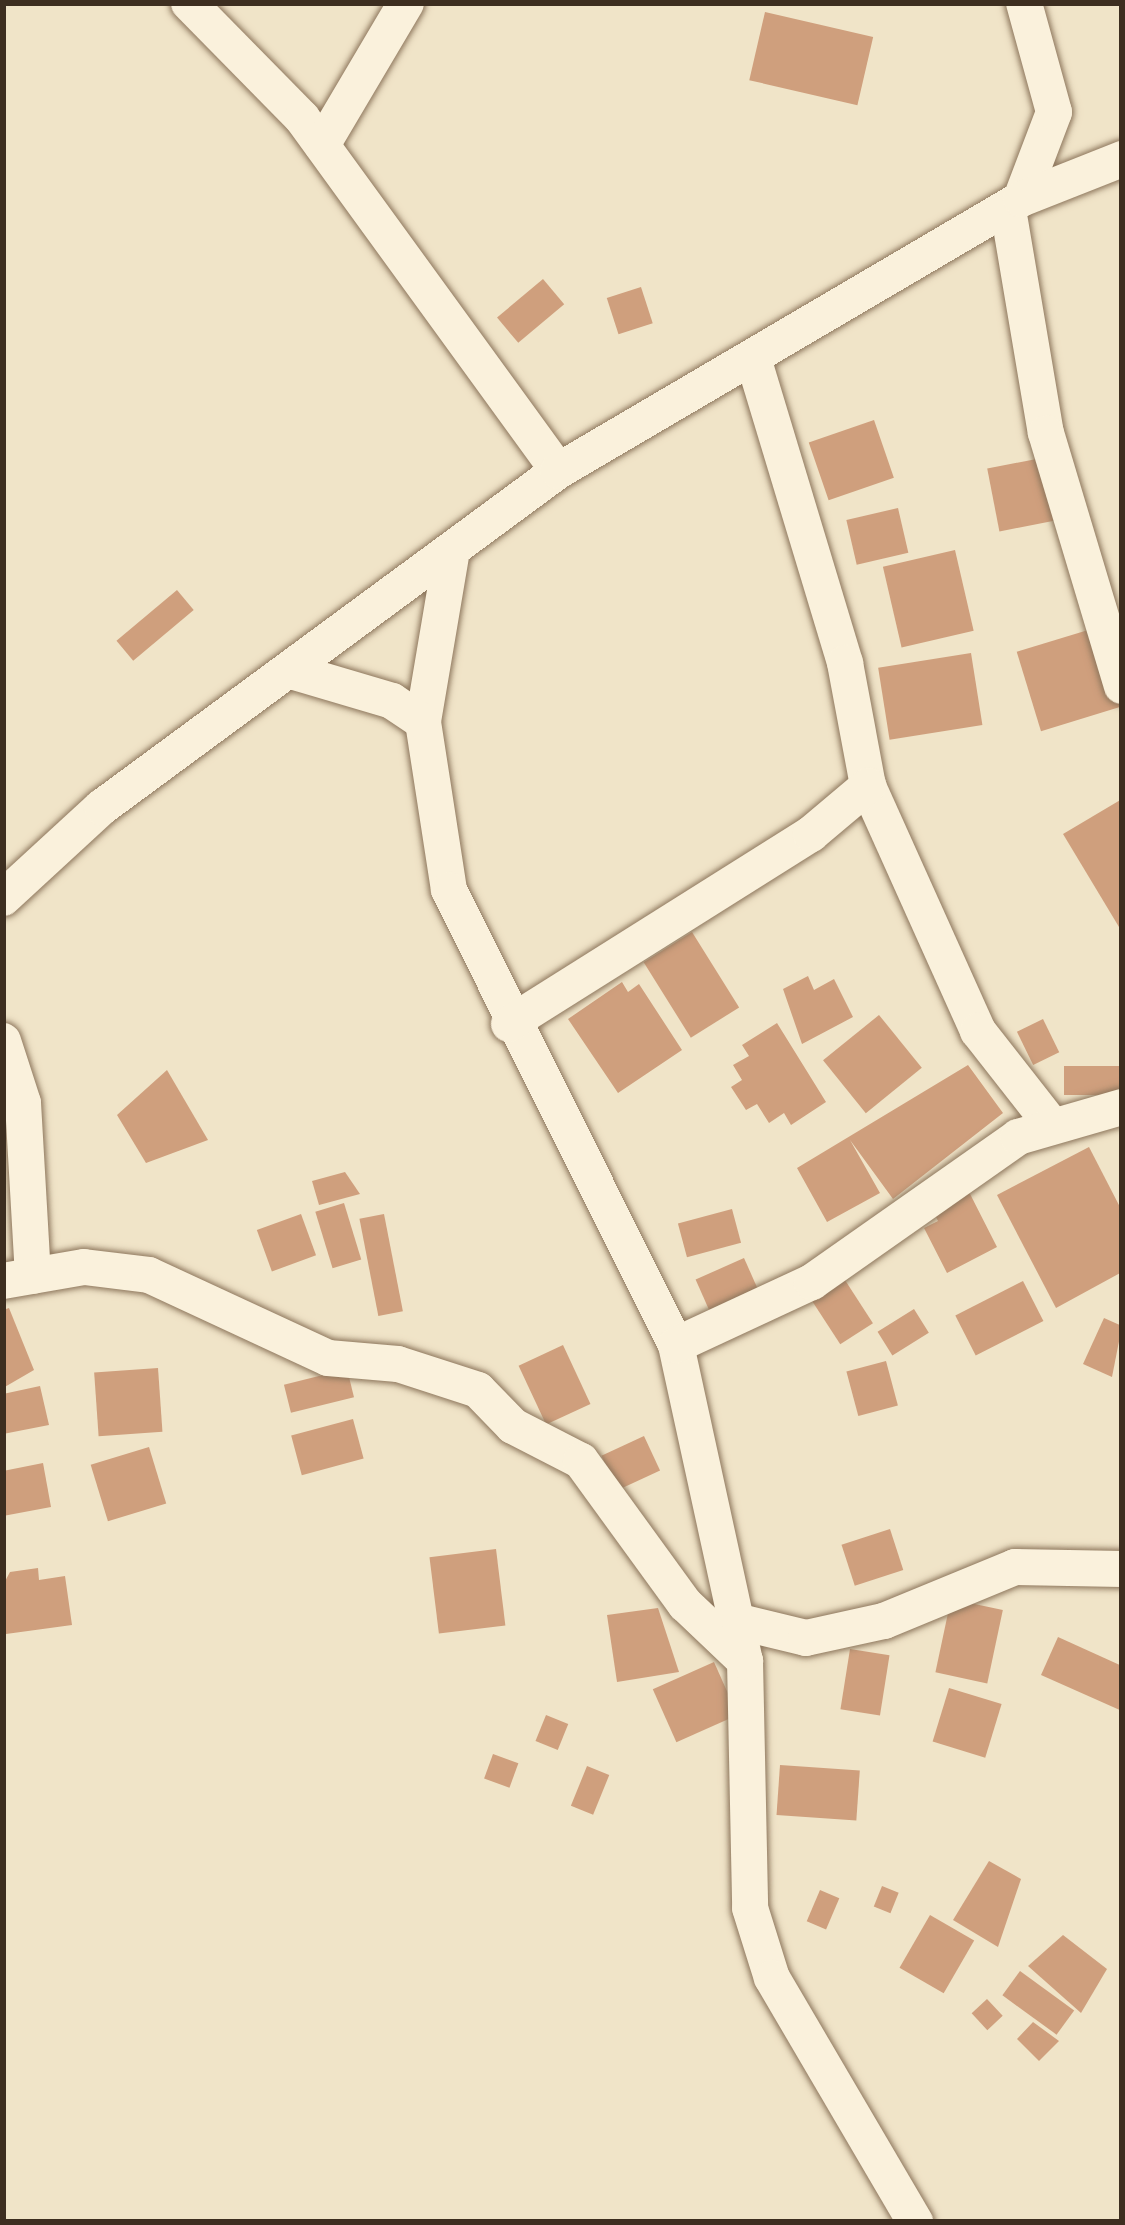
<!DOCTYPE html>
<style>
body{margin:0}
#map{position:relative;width:1125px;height:2225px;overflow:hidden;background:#f0e4c8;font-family:Spectral,serif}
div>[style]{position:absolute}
.building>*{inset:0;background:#cf9f7d;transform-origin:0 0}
.roads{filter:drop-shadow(0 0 3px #8d765c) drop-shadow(0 0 3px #8d765c)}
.minor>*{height:36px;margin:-18px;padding:0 18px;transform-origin:18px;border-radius:18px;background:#faf1dc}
span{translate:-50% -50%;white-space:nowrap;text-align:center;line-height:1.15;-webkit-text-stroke:9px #f7eed8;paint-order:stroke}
.frame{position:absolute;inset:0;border:6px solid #3d2e20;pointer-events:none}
</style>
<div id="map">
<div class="building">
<div style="left:765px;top:12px;width:111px;height:70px;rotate:13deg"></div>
<div style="left:543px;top:279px;width:33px;height:60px;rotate:50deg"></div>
<div style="left:641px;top:287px;width:38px;height:36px;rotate:72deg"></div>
<div style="left:874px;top:420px;width:61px;height:69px;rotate:71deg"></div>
<div style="left:1052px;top:456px;width:64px;height:66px;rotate:79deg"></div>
<div style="left:898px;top:508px;width:46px;height:53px;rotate:77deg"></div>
<div style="left:955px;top:550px;width:83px;height:74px;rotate:77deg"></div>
<div style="left:177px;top:590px;width:26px;height:79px;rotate:50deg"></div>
<div style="left:1098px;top:627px;width:83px;height:85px;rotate:73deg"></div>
<div style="left:971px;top:653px;width:73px;height:94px;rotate:81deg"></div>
<div style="clip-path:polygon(1122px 799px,1122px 925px,1119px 927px,1063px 834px)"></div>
<div style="left:692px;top:932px;width:89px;height:57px;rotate:58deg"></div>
<div style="clip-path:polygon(808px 976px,814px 990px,834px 979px,853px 1017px,802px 1044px,783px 989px)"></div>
<div style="clip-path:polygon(622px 982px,628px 992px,639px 984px,682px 1050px,618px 1093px,568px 1019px)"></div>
<div style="left:879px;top:1015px;width:68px;height:72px;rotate:51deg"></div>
<div style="left:1043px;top:1019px;width:37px;height:29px;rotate:64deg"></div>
<div style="clip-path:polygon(777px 1023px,826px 1102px,791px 1125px,784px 1113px,769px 1123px,757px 1104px,746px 1110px,731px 1087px,742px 1080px,733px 1065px,749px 1056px,742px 1045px)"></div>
<div style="clip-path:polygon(968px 1065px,1003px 1113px,893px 1199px,850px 1140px,880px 1193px,827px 1222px,797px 1168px)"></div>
<div style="left:1122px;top:1066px;width:29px;height:58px;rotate:90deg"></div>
<div style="clip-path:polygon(167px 1070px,208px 1140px,146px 1163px,117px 1115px)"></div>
<div style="clip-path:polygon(1089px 1147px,1122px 1211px,1122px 1272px,1056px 1308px,997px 1195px)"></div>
<div style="clip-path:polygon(345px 1172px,360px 1194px,319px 1205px,312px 1181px)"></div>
<div style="clip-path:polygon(967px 1188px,997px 1247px,947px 1273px,924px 1228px,938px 1221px,931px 1207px)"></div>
<div style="left:344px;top:1203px;width:59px;height:30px;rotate:73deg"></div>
<div style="left:732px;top:1209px;width:35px;height:56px;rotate:75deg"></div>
<div style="left:301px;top:1214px;width:44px;height:47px;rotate:70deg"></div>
<div style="left:384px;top:1214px;width:99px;height:25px;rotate:79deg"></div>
<div style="left:744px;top:1258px;width:36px;height:53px;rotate:66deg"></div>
<div style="left:843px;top:1277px;width:55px;height:39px;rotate:57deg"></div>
<div style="left:1023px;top:1281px;width:45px;height:76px;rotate:63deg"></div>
<div style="clip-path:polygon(9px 1308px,34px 1370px,3px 1388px,3px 1310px)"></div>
<div style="left:914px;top:1309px;width:28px;height:43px;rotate:58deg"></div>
<div style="clip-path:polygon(1104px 1318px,1122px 1326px,1112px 1377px,1083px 1364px)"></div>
<div style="left:563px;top:1345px;width:65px;height:49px;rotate:65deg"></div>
<div style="left:886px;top:1361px;width:46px;height:41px;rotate:75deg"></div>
<div style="left:158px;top:1368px;width:64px;height:64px;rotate:86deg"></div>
<div style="left:347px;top:1369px;width:29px;height:65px;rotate:76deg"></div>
<div style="clip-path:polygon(40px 1386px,49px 1425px,3px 1434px,3px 1394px)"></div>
<div style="left:353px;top:1419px;width:41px;height:64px;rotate:75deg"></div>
<div style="left:644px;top:1436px;width:38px;height:47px;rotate:65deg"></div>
<div style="left:149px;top:1447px;width:59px;height:61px;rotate:73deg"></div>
<div style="clip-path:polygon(43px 1463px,51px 1507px,3px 1516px,3px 1471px)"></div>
<div style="left:890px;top:1529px;width:43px;height:51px;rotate:72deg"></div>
<div style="left:496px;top:1549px;width:77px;height:67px;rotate:83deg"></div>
<div style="clip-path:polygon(38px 1568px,39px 1580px,65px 1576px,72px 1625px,6px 1634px,3px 1585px,10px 1572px)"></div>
<div style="left:951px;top:1599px;width:53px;height:75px;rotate:12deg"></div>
<div style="clip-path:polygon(658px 1608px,679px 1672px,617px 1682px,607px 1615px)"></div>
<div style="clip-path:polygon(1058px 1637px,1122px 1666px,1122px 1711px,1041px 1675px)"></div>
<div style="left:850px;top:1649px;width:40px;height:61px;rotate:9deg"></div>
<div style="left:714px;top:1662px;width:58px;height:67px;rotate:66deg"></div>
<div style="left:949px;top:1688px;width:55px;height:56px;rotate:17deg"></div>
<div style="left:546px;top:1715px;width:24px;height:28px;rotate:22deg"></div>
<div style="left:493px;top:1754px;width:27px;height:26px;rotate:20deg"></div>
<div style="left:780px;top:1765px;width:80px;height:50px;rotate:4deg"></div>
<div style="left:587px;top:1766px;width:24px;height:43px;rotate:22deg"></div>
<div style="clip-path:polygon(989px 1861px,1021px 1879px,998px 1947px,953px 1920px)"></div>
<div style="left:882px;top:1886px;width:18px;height:22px;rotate:22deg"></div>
<div style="left:820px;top:1890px;width:21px;height:34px;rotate:23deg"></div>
<div style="left:930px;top:1915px;width:51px;height:61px;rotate:30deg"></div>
<div style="clip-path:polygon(1063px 1935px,1107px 1969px,1081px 2013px,1028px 1966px)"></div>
<div style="left:1020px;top:1971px;width:67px;height:30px;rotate:36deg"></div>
<div style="left:987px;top:1999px;width:23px;height:21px;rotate:47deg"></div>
<div style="clip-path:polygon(1033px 2022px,1059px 2041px,1039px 2061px,1017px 2039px)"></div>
</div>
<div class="roads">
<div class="minor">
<div style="left:189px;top:3px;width:161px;rotate:45.5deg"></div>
<div style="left:302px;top:118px;width:436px;rotate:54deg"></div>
<div style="left:322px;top:145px;width:165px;rotate:-59.4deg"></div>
<div style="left:1021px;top:199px;width:93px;rotate:-69.2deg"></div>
<div style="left:1054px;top:112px;width:113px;rotate:-105.4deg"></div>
<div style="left:1009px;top:215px;width:221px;rotate:80.4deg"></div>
<div style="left:1046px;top:433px;width:264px;rotate:73.3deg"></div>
<div style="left:753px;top:358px;width:319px;rotate:73.2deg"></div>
<div style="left:845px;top:663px;width:125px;rotate:79.4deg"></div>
<div style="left:868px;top:786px;width:269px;rotate:65.8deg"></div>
<div style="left:978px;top:1031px;width:118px;rotate:51.9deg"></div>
<div style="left:452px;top:550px;width:174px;rotate:99.6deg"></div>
<div style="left:423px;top:722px;width:170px;rotate:81.2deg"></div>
<div style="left:449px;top:890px;width:508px;rotate:63.49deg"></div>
<div style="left:676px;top:1345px;width:323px;rotate:77.7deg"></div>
<div style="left:745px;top:1661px;width:247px;rotate:88.8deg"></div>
<div style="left:750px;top:1908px;width:73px;rotate:72.6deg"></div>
<div style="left:772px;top:1978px;width:283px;rotate:59.6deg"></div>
<div style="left:291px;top:671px;width:105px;rotate:16.5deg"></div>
<div style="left:392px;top:701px;width:37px;rotate:34deg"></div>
<div style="left:3px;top:898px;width:134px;rotate:-42.6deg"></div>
<div style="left:102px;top:807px;width:566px;rotate:-36.38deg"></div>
<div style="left:558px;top:471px;width:537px;rotate:-30.43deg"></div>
<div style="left:1021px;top:199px;width:109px;rotate:-21.6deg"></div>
<div style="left:509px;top:1024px;width:357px;rotate:-32.2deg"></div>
<div style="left:811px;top:834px;width:75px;rotate:-40.1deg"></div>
<div style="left:3px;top:1041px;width:65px;rotate:72.1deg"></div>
<div style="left:23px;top:1103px;width:173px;rotate:86.7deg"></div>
<div style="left:3px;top:1281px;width:82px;rotate:-9.8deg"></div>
<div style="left:84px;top:1267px;width:65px;rotate:7deg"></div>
<div style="left:149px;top:1275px;width:197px;rotate:24.9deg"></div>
<div style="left:328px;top:1358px;width:70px;rotate:4.9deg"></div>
<div style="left:398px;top:1364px;width:84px;rotate:18deg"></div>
<div style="left:478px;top:1390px;width:50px;rotate:45.8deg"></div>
<div style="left:513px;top:1426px;width:76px;rotate:27.2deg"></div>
<div style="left:581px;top:1461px;width:177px;rotate:54deg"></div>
<div style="left:685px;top:1604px;width:83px;rotate:43.5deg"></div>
<div style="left:676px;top:1345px;width:150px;rotate:-24.9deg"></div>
<div style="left:812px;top:1282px;width:252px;rotate:-35.1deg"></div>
<div style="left:1018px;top:1137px;width:108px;rotate:-16.1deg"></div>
<div style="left:740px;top:1622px;width:68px;rotate:13.6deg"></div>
<div style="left:806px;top:1638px;width:80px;rotate:-12.3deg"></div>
<div style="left:884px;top:1621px;width:142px;rotate:-22.4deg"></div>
<div style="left:1015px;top:1567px;width:107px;rotate:1.1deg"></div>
</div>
</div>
<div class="frame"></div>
</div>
